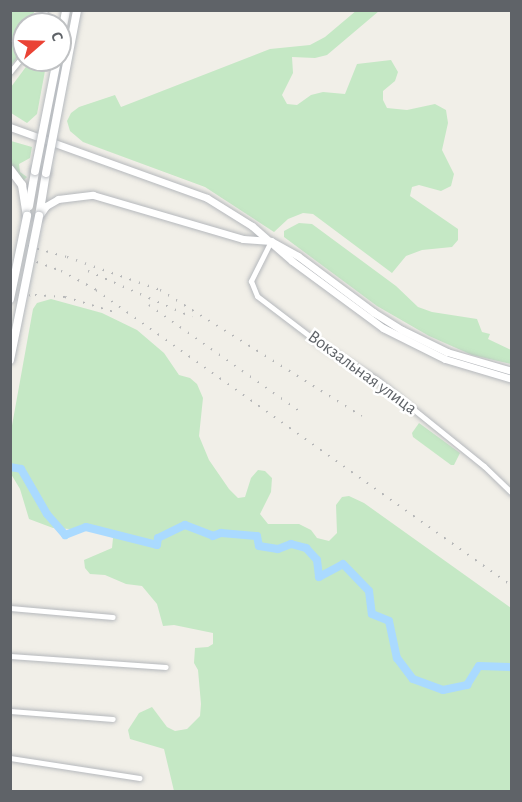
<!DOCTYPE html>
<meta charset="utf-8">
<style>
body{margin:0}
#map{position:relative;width:522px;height:802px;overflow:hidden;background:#f1efe8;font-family:"Alegreya Sans",sans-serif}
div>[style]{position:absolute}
.green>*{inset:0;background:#c5e8c5}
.river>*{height:8px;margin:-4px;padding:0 4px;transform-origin:4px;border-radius:4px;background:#aadaff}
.roads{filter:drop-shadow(0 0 2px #b5b8bc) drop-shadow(0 0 2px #b5b8bc)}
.minor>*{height:5px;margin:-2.5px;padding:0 2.5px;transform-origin:2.5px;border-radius:2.5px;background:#fff}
.tertiary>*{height:7px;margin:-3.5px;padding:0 3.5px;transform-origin:3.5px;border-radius:3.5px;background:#fff}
.secondary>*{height:8px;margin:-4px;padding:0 4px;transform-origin:4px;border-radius:4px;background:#fff}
.rail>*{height:1.5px;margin-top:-0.75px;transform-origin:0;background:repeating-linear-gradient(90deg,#b6b7b8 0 1.5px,transparent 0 9.5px)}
.bridges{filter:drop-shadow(0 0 2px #b6babf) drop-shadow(0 0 2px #b6babf)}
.secondary-bridge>*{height:8px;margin:-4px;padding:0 4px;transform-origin:4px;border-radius:4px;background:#fff}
span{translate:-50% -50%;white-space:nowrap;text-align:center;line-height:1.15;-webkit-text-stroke:5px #fff;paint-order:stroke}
.street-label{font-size:18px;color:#5f6368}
.frame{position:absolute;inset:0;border:12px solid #5f6368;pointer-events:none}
.north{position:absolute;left:12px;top:12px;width:60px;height:60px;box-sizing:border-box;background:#fff;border:2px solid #bfc1c3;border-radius:50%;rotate:70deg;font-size:16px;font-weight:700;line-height:24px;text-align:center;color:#5f6368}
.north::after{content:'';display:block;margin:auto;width:21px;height:27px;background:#ea4335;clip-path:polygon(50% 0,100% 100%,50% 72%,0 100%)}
</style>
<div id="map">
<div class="green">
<div style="clip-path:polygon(11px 10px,35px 11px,31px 17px,32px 24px,24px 24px,24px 48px,11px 66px)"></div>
<div style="clip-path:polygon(357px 10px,379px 11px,327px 55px,315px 58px,292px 57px,293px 73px,282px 95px,287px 104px,297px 105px,311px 95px,323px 92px,345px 94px,357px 64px,391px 60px,398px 72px,395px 81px,383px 91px,383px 100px,387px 108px,407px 110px,435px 104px,446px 110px,448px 123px,442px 150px,454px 174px,451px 186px,441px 191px,419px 185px,412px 187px,410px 196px,458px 229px,458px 240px,452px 247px,422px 250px,406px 256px,392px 273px,313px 214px,303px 213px,288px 219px,274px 232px,205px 187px,83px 142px,70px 131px,67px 121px,71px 113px,79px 107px,115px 95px,121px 107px,270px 49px,310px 45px,325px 37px)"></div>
<div style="clip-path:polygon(31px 60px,47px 60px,37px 114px,27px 123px,11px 113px,11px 87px)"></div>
<div style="clip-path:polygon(11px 141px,32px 147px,30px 158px,19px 164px,20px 172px,27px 177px,23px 181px,11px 165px)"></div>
<div style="clip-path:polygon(299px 223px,312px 224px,396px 286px,418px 307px,432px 312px,477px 319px,482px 332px,490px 334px,488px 339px,511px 350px,511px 364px,472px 355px,429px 336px,377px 306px,284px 237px,284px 231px)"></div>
<div style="clip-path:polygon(51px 299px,102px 313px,137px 330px,164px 353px,179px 375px,190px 378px,197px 384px,203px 398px,199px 436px,209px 460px,229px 489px,238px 498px,245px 497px,251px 478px,258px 470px,265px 471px,272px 478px,271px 492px,260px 514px,268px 524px,299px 524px,311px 530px,317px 538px,329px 541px,337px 533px,336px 505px,342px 497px,349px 496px,364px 503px,511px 608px,511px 791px,174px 791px,164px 749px,130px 739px,128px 730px,139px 713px,152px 707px,167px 727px,175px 731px,187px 729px,200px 716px,201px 704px,198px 670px,194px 663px,195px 648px,208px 647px,213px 644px,213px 633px,174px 625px,163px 626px,157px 604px,142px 586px,126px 584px,105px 575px,90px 574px,85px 568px,84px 560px,112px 548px,113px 538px,103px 531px,53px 528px,29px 519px,20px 489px,11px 474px,11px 431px,33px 309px,37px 303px)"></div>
<div style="clip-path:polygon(419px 423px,460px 453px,454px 465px,451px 465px,413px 437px,412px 433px)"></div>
</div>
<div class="river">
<div style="left:10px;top:467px;width:11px;rotate:10deg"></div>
<div style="left:21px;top:469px;width:52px;rotate:60deg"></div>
<div style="left:47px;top:514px;width:28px;rotate:49deg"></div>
<div style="left:65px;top:535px;width:22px;rotate:-21deg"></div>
<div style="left:86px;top:527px;width:73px;rotate:14.2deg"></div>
<div style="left:157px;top:545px;width:7px;rotate:-82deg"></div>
<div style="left:158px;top:538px;width:30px;rotate:-26deg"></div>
<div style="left:185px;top:525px;width:30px;rotate:21deg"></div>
<div style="left:213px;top:536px;width:9px;rotate:-21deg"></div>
<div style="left:221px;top:533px;width:36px;rotate:5deg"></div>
<div style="left:257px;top:536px;width:10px;rotate:79deg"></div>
<div style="left:259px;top:546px;width:19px;rotate:9deg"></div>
<div style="left:278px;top:549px;width:14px;rotate:-21deg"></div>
<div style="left:291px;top:544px;width:16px;rotate:15deg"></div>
<div style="left:306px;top:548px;width:16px;rotate:47deg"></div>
<div style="left:317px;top:560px;width:17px;rotate:83deg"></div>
<div style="left:319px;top:577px;width:27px;rotate:-28deg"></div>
<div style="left:343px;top:564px;width:37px;rotate:46deg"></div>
<div style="left:369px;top:591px;width:23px;rotate:83deg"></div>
<div style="left:372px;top:614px;width:18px;rotate:22deg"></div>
<div style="left:389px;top:621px;width:38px;rotate:78deg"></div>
<div style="left:397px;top:658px;width:26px;rotate:53deg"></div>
<div style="left:413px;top:679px;width:32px;rotate:20deg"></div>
<div style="left:443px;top:690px;width:25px;rotate:-12deg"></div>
<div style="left:467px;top:685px;width:22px;rotate:-58deg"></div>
<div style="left:479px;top:666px;width:33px;rotate:2deg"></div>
</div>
<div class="roads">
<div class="minor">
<div style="left:41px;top:24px;width:15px;rotate:-74deg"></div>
<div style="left:10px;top:72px;width:22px;rotate:-51deg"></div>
<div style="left:271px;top:241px;width:45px;rotate:116.6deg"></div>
<div style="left:251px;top:281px;width:16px;rotate:68deg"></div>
<div style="left:257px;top:296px;width:79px;rotate:37.3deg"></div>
<div style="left:320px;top:344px;width:66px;rotate:32deg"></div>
<div style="left:376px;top:379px;width:139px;rotate:38.9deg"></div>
<div style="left:484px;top:466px;width:39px;rotate:44deg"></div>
<div style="left:10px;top:608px;width:103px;rotate:5deg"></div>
<div style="left:10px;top:656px;width:156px;rotate:4deg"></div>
<div style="left:10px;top:711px;width:103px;rotate:4.4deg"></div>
<div style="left:10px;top:758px;width:131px;rotate:8.8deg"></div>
</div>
<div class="tertiary">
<div style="left:10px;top:127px;width:209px;rotate:19.8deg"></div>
<div style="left:207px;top:198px;width:53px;rotate:31.9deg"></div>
<div style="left:252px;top:226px;width:53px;rotate:41.2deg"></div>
<div style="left:292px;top:261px;width:113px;rotate:36.4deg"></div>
<div style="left:383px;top:328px;width:69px;rotate:26.6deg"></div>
<div style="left:445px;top:359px;width:70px;rotate:16.6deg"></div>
<div style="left:39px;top:216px;width:12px;rotate:-55deg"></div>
<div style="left:46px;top:206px;width:14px;rotate:-30deg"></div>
<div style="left:58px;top:199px;width:35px;rotate:-7deg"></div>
<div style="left:93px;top:195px;width:156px;rotate:16.3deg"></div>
<div style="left:243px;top:239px;width:28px;rotate:4deg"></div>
<div style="left:271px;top:241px;width:31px;rotate:29deg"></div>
<div style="left:298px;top:256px;width:94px;rotate:36.7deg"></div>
<div style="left:373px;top:312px;width:34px;rotate:32deg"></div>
<div style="left:402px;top:330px;width:50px;rotate:26.1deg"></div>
<div style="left:447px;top:352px;width:68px;rotate:16.3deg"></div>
</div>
<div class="secondary">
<div style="left:60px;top:42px;width:33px;rotate:-79deg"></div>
<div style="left:10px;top:169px;width:20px;rotate:53deg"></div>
<div style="left:22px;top:185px;width:31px;rotate:81deg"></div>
<div style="left:29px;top:206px;width:36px;rotate:-80deg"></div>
<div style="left:39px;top:216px;width:44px;rotate:-80.8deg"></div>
</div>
</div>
<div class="rail">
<div style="left:10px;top:241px;width:59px;rotate:15.7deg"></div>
<div style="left:67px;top:257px;width:99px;rotate:19.5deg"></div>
<div style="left:160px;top:290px;width:238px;rotate:32deg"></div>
<div style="left:10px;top:252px;width:54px;rotate:20.4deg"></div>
<div style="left:61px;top:271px;width:40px;rotate:28deg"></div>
<div style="left:96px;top:290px;width:511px;rotate:35.43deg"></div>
<div style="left:88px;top:271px;width:114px;rotate:23.9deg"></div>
<div style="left:10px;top:297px;width:25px;rotate:-5deg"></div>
<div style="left:35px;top:295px;width:30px;rotate:4deg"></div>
<div style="left:65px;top:297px;width:51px;rotate:17deg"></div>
<div style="left:149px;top:305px;width:184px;rotate:35.2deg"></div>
</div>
<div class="bridges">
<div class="secondary-bridge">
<div style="left:35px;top:171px;width:113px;rotate:-78.8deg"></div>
<div style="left:46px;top:173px;width:166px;rotate:-79.2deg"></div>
<div style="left:10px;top:299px;width:85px;rotate:-78.4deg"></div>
<div style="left:10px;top:360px;width:147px;rotate:-78.6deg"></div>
</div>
</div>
<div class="street-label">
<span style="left:362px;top:373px;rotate:36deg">Вокзальная улица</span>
</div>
<div class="frame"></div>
<div class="north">С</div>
</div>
